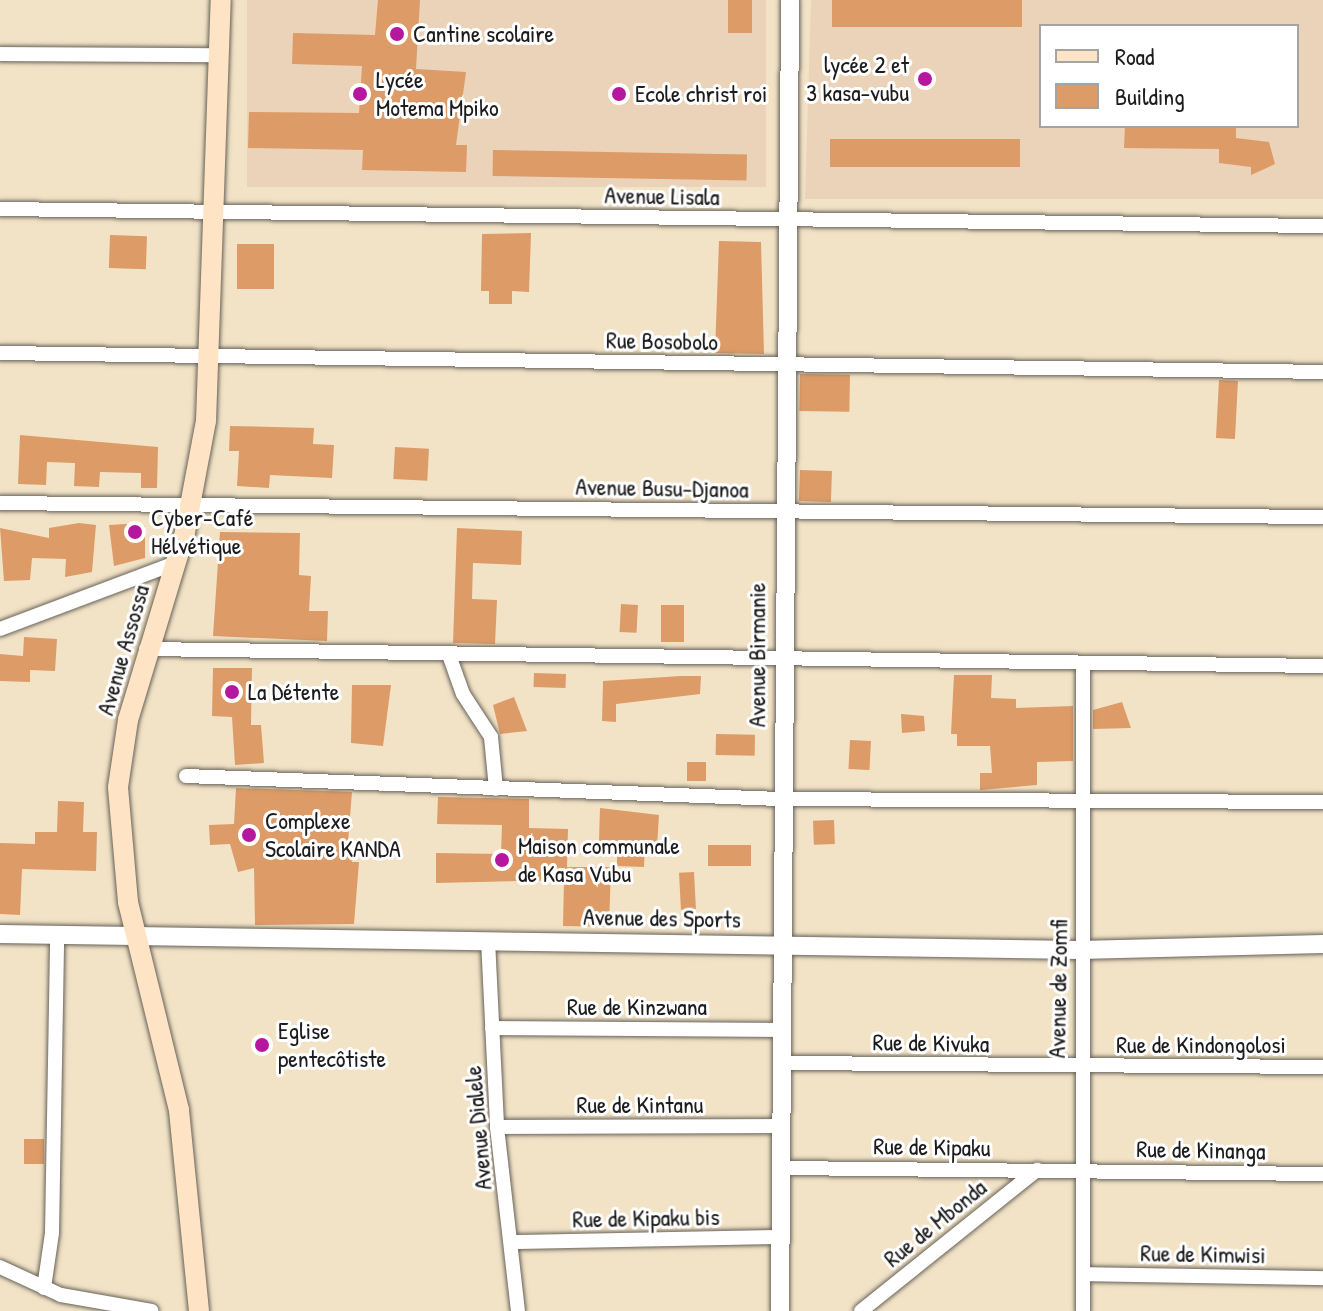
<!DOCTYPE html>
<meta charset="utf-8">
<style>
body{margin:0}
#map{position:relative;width:1323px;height:1311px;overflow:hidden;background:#f2e3c7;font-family:"Patrick Hand",sans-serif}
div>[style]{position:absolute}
.built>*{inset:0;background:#ead3b8;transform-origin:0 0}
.building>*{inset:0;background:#dd9b67;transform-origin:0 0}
.roads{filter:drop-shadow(0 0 2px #676258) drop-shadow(0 0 2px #676258)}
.minor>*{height:14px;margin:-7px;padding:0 7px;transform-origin:7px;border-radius:7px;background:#fff}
.tertiary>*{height:18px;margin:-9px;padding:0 9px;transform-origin:9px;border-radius:9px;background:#fff}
.secondary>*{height:20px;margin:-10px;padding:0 10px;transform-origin:10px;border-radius:10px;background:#fee4c5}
.dots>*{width:22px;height:22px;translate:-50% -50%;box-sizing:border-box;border:4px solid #fff;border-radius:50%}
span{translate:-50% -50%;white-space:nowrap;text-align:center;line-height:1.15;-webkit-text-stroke:6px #fff;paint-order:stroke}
.poi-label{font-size:24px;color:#1c1c1c}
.left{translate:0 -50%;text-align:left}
.right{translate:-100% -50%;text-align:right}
.street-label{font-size:24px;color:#1c1c1c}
.legend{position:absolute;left:1039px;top:24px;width:260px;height:104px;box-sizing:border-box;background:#fff;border:2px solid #a4a4a4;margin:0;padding:10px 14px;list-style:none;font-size:24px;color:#1c1c1c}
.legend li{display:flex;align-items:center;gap:16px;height:40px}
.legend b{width:40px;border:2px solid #a4a4a4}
</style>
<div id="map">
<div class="built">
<div style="left:247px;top:0;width:519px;height:187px"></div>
<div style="clip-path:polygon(evenodd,811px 0,1323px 0,1323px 199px,805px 199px,811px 0,1041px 26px,1297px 26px,1297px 126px,1041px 126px,1041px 26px)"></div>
</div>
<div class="building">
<div style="clip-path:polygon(378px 0,420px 0,416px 69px,466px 72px,456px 145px,467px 145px,466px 172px,362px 170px,363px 150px,248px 148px,249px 112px,359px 113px,362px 66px,292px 64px,293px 33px,375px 35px)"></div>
<div style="left:728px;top:0;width:24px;height:33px"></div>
<div style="left:832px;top:0;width:190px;height:27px"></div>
<div style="clip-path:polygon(1125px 126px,1236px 126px,1236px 138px,1269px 142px,1275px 164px,1251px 175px,1251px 167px,1219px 163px,1219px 149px,1124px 148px)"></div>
<div style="left:830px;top:139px;width:190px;height:28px"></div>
<div style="left:493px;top:150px;width:254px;height:26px;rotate:1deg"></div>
<div style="clip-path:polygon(531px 233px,529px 292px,512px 291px,512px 304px,489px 304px,489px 291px,481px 291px,482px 234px)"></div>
<div style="left:110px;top:235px;width:37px;height:33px;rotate:2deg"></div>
<div style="clip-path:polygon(719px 241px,761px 242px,764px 354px,715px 353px)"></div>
<div style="left:237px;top:244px;width:37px;height:45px"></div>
<div style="left:800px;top:374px;width:50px;height:37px;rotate:1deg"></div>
<div style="left:1219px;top:380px;width:19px;height:58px;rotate:3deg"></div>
<div style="clip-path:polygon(230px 426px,314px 428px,313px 444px,334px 445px,332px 478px,270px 475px,269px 488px,237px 486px,239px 451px,229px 451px)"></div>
<div style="clip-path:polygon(20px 435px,158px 447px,157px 488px,141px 488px,141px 473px,100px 472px,99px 487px,74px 486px,75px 463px,47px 462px,46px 485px,18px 484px)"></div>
<div style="left:395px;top:447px;width:34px;height:32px;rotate:3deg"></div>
<div style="left:800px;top:470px;width:32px;height:31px;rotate:2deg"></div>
<div style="clip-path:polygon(79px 523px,96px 525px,92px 572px,65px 577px,66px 559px,32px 558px,30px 580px,4px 581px,0 528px,49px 538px,49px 528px)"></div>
<div style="clip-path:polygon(126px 524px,145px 526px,145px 558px,114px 566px,109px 525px)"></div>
<div style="clip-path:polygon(457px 528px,522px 531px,521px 565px,473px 563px,472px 599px,497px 600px,495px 644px,453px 643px)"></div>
<div style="clip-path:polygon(220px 532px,300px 533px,299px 575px,311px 576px,309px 611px,328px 611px,327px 641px,213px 636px)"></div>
<div style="left:621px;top:604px;width:17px;height:28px;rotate:3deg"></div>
<div style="left:661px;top:605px;width:23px;height:37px"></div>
<div style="clip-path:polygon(24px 637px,57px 639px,55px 671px,30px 670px,30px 682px,0 681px,0 654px,23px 656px)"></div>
<div style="clip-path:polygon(213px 668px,252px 668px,251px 725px,261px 725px,264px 763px,235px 765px,232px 717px,212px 716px)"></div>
<div style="left:534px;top:673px;width:32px;height:14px;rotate:2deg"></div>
<div style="clip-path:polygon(954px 675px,992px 675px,991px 698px,1016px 699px,1016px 708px,1073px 706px,1073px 761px,1037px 762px,1037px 785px,980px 790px,980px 773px,992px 773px,990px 746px,957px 746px,957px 734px,951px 734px)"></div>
<div style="clip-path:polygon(681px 676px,701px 676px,700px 694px,616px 704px,616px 722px,602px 721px,603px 681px)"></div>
<div style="clip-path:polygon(352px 685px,391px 685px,383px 746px,351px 743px)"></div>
<div style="clip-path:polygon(514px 697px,527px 731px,500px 734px,493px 705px)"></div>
<div style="clip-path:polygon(1122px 702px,1131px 728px,1093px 729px,1093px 710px)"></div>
<div style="clip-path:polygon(901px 714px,924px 716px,925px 731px,902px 733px)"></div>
<div style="left:716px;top:734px;width:39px;height:21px;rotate:1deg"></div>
<div style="left:850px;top:740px;width:21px;height:29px;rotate:3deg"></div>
<div style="left:687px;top:762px;width:19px;height:19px"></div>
<div style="clip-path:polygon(236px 788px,352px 792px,348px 842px,352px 862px,359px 862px,354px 924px,255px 925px,254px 868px,238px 872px,230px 844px,210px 845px,209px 825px,234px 824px)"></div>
<div style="clip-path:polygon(438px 797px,529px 799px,529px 828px,568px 829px,567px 867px,611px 867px,609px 927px,563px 926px,564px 880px,436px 883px,436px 853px,501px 854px,502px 825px,437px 824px)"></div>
<div style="clip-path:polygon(58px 801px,84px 802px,83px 832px,97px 832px,96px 871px,22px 869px,20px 915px,0 914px,0 843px,35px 844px,35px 832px,57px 832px)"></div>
<div style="clip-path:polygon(600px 808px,659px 815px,657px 846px,645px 845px,644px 867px,617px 866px,617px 841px,599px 841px)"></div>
<div style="left:834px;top:820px;width:24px;height:21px;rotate:88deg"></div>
<div style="left:751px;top:845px;width:21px;height:43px;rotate:90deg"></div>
<div style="left:694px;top:872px;width:37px;height:15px;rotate:87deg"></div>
<div style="left:24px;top:1139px;width:20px;height:25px"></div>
</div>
<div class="roads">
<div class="minor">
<div style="left:0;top:54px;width:216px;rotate:0.3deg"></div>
<div style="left:0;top:209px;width:1323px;rotate:0.74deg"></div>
<div style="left:0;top:353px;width:1323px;rotate:0.82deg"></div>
<div style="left:0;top:503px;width:1323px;rotate:0.61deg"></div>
<div style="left:0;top:629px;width:188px;rotate:-20.6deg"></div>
<div style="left:146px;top:649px;width:1177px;rotate:0.83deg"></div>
<div style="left:449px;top:655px;width:41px;rotate:70.3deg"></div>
<div style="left:463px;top:694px;width:51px;rotate:56.9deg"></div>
<div style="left:491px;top:737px;width:52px;rotate:84.5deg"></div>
<div style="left:186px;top:776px;width:594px;rotate:2.22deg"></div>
<div style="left:780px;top:799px;width:543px;rotate:0.32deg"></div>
<div style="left:488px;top:940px;width:187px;rotate:87.2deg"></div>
<div style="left:497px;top:1127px;width:185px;rotate:83.5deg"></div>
<div style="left:492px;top:1028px;width:290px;rotate:0.4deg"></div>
<div style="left:782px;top:1063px;width:541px;rotate:0.42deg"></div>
<div style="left:497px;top:1127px;width:286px;rotate:-0.2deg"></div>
<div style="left:783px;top:1168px;width:540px;rotate:0.64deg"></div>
<div style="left:512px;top:1242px;width:269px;rotate:-1.1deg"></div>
<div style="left:0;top:1267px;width:67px;rotate:24.7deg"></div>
<div style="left:61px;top:1295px;width:92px;rotate:10deg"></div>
<div style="left:1083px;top:1274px;width:240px;rotate:1deg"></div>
<div style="left:44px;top:1288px;width:56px;rotate:-81.7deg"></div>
<div style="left:52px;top:1233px;width:299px;rotate:-89deg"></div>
<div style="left:861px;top:1311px;width:226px;rotate:-38.7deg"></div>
<div style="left:1083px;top:1311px;width:643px;rotate:-90deg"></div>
</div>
<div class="tertiary">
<div style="left:0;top:934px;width:1079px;rotate:0.85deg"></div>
<div style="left:1079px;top:950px;width:244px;rotate:-1.4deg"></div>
<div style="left:780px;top:1311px;width:1311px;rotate:-89.56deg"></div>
</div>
<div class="secondary">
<div style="left:199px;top:1311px;width:202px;rotate:-95.7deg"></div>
<div style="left:179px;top:1110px;width:214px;rotate:-103.8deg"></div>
<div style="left:128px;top:902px;width:115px;rotate:-95deg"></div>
<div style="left:118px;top:787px;width:68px;rotate:-81.5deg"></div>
<div style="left:128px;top:720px;width:196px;rotate:-73.1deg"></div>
<div style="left:185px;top:532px;width:113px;rotate:-79.3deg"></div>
<div style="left:206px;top:421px;width:421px;rotate:-88deg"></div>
</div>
</div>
<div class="dots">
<div style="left:397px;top:34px;background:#b5179e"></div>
<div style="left:925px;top:79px;background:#b5179e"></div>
<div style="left:360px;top:94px;background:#b5179e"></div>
<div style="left:619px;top:94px;background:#b5179e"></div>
<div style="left:135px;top:532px;background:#b5179e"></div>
<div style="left:232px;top:692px;background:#b5179e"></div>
<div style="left:249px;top:835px;background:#b5179e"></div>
<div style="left:502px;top:860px;background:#b5179e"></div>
<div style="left:262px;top:1045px;background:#b5179e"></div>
</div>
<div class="poi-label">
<span class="left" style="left:413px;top:34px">Cantine scolaire</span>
<span class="right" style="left:909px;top:79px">lycée 2 et<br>3 kasa-vubu</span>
<span class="left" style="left:376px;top:94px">Lycée<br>Motema Mpiko</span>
<span class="left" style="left:635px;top:94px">Ecole christ roi</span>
<span class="left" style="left:151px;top:532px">Cyber-Café<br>Hélvétique</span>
<span class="left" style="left:248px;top:692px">La Détente</span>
<span class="left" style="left:265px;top:835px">Complexe<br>Scolaire KANDA</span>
<span class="left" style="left:518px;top:860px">Maison communale<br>de Kasa Vubu</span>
<span class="left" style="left:278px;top:1045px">Eglise<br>pentecôtiste</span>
</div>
<div class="street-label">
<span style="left:662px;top:196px;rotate:1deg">Avenue Lisala</span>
<span style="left:662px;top:341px;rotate:1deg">Rue Bosobolo</span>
<span style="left:662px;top:488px;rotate:1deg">Avenue Busu-Djanoa</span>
<span style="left:123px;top:650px;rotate:-74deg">Avenue Assossa</span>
<span style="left:757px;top:655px;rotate:-90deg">Avenue Birmanie</span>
<span style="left:662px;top:918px;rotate:1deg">Avenue des Sports</span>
<span style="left:1058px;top:989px;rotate:-89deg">Avenue de Zomfi</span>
<span style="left:637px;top:1007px">Rue de Kinzwana</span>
<span style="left:931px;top:1043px;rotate:1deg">Rue de Kivuka</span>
<span style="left:1201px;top:1045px">Rue de Kindongolosi</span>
<span style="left:640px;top:1105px">Rue de Kintanu</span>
<span style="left:478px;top:1128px;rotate:-95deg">Avenue Dialele</span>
<span style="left:932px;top:1147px;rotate:1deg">Rue de Kipaku</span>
<span style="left:1201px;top:1150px;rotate:1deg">Rue de Kinanga</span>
<span style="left:646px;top:1218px;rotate:-1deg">Rue de Kipaku bis</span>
<span style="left:935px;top:1223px;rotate:-39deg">Rue de Mbonda</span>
<span style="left:1203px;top:1254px;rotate:1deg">Rue de Kimwisi</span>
</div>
<ul class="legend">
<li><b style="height:10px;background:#fee4c5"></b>Road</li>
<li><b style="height:22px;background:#dd9b67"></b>Building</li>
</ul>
</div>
